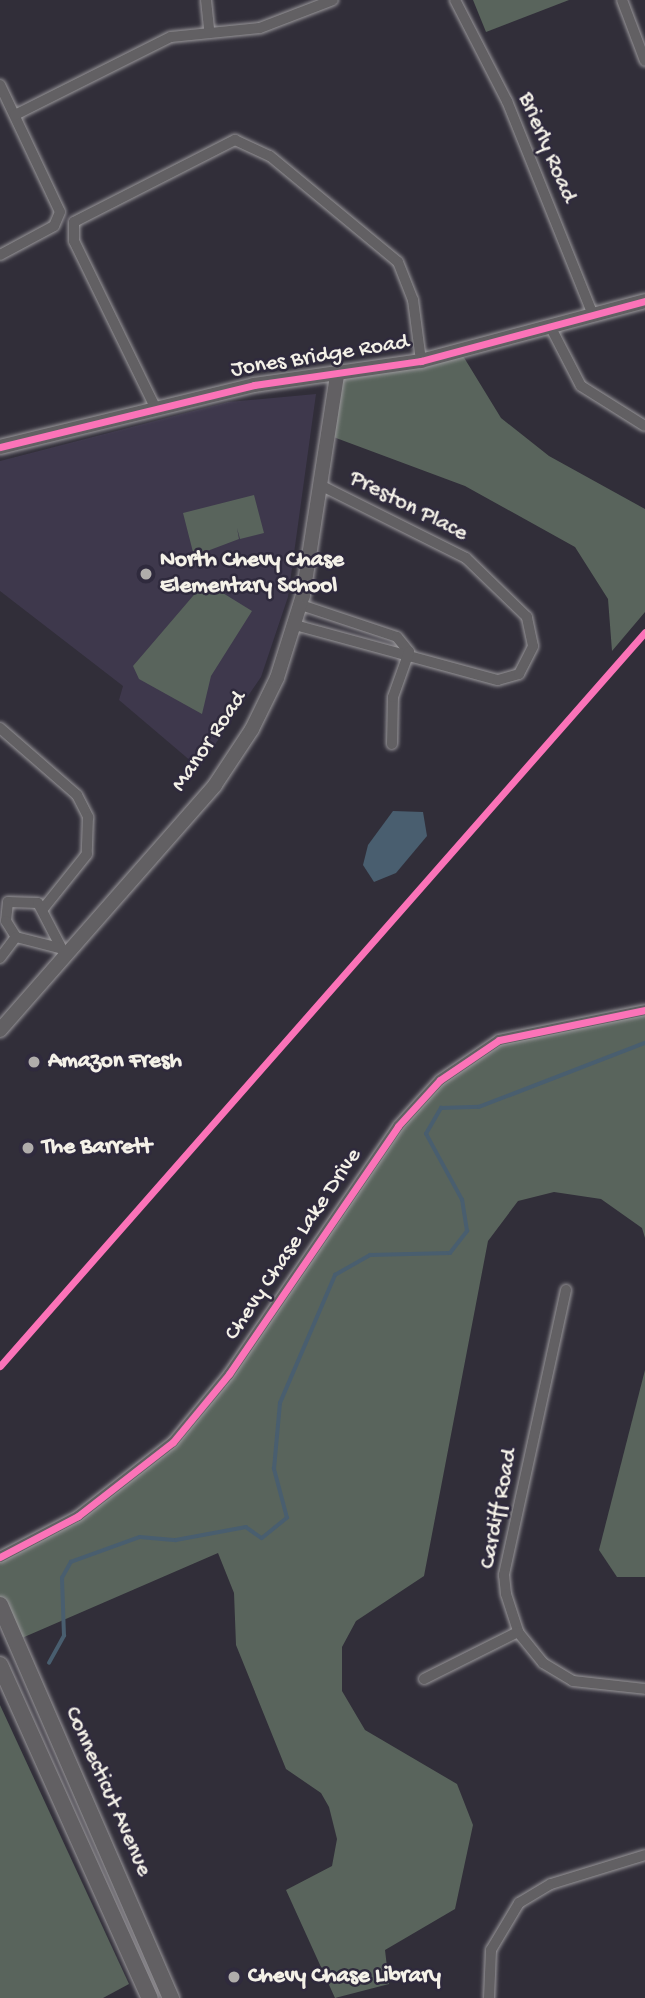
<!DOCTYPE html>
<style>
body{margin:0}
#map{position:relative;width:645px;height:1998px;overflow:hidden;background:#312e39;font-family:"Gochi Hand",sans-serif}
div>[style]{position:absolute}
.built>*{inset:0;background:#3e384c}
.green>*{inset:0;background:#59645c}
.water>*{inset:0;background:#495e6f}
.stream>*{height:3.5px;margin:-1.75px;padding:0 1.75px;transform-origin:1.75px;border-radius:1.75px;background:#495e6f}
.roads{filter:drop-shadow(0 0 2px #9a989b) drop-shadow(0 0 2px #9a989b)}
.street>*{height:10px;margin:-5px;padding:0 5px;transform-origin:5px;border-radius:5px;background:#626063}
.secondary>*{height:14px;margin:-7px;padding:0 7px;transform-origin:7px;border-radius:7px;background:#626063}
.primary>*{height:16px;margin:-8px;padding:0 8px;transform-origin:8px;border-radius:8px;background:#626063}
.cycleway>*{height:7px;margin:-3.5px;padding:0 3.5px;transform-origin:3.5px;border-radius:3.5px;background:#fb73b8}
.dots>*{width:19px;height:19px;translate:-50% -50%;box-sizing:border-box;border:4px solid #2f2a3d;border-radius:50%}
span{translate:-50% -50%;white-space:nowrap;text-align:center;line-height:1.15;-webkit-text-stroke:5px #2f2a3d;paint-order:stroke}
.street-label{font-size:23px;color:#f4f1e8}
.poi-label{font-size:23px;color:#f4f1e8;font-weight:700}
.left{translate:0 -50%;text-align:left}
</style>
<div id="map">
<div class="built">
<div style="clip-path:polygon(316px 394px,288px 597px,261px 677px,199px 768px,119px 700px,123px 686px,0 591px,0 461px,228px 402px)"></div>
</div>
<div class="green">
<div style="clip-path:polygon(473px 0,569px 0,486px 32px)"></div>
<div style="clip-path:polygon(460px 351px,501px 418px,549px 456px,645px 509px,645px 612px,612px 651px,608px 599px,575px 547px,465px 486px,328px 435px,337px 375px)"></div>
<div style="clip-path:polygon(254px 495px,264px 533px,240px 539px,237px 528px,239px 539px,194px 556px,183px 513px)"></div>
<div style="clip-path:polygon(205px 582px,252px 611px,211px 676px,202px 714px,139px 679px,133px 666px)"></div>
<div style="clip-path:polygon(645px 1010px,645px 1238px,642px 1228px,601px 1199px,554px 1192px,518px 1201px,488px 1241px,424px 1576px,356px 1621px,342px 1647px,342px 1691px,365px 1730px,457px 1784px,473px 1825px,455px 1909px,385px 1950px,389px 1984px,335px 1998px,286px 1890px,332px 1866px,337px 1839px,329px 1807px,321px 1793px,286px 1769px,236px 1645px,234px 1593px,218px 1553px,15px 1641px,0 1605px,0 1557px,126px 1482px,203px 1408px,422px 1097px,499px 1040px)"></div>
<div style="clip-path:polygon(645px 1370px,645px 1577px,617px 1577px,599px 1550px)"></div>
<div style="clip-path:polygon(0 1705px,129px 1984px,103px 1998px,0 1998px)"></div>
</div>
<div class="water">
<div style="clip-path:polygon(393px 811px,423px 812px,427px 836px,396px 873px,374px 882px,363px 865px,368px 845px)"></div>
</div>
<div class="stream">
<div style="left:49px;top:1663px;width:31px;rotate:-61deg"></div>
<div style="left:64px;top:1636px;width:58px;rotate:-92deg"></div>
<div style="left:62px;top:1578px;width:18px;rotate:-61deg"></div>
<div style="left:71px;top:1562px;width:73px;rotate:-19.9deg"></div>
<div style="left:140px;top:1537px;width:36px;rotate:5deg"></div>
<div style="left:176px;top:1540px;width:71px;rotate:-10.5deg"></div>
<div style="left:246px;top:1527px;width:19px;rotate:35deg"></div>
<div style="left:262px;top:1538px;width:32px;rotate:-39deg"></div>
<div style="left:287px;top:1518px;width:51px;rotate:-104.9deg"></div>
<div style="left:274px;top:1469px;width:66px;rotate:-84.8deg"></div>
<div style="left:280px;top:1403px;width:139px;rotate:-66.7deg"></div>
<div style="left:335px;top:1275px;width:40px;rotate:-29.7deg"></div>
<div style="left:370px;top:1255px;width:80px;rotate:-1.4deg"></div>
<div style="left:450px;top:1253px;width:28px;rotate:-52deg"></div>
<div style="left:467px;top:1231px;width:31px;rotate:-99deg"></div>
<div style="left:462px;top:1200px;width:75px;rotate:-118.6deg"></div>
<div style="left:426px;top:1134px;width:30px;rotate:-60deg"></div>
<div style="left:441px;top:1108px;width:38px;rotate:-2deg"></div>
<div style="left:479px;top:1107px;width:178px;rotate:-21.1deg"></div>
</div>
<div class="roads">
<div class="street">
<div style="left:206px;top:0;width:31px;rotate:84deg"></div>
<div style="left:455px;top:0;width:114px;rotate:62.8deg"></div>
<div style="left:507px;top:101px;width:231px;rotate:68.1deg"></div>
<div style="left:622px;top:0;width:65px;rotate:69.3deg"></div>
<div style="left:0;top:85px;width:140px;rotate:64.7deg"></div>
<div style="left:60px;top:212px;width:15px;rotate:113deg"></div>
<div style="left:54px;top:226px;width:61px;rotate:151.8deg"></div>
<div style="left:15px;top:115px;width:174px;rotate:-26.6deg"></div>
<div style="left:171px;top:37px;width:89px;rotate:-5.8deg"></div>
<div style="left:260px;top:28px;width:78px;rotate:-21deg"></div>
<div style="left:551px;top:328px;width:65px;rotate:62.7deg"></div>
<div style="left:581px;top:386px;width:75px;rotate:32deg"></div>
<div style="left:155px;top:407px;width:185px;rotate:-116deg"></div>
<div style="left:74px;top:241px;width:19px;rotate:-90deg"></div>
<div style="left:74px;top:222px;width:181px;rotate:-27deg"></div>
<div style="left:235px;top:140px;width:38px;rotate:25deg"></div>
<div style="left:270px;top:156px;width:166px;rotate:39.6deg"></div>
<div style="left:398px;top:262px;width:41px;rotate:68.5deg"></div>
<div style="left:413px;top:300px;width:62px;rotate:82.5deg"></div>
<div style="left:301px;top:605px;width:101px;rotate:18.4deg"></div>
<div style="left:397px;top:637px;width:19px;rotate:51deg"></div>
<div style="left:295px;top:625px;width:210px;rotate:15.2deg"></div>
<div style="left:498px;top:680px;width:22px;rotate:-16deg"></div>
<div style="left:519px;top:674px;width:31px;rotate:-63deg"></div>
<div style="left:533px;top:646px;width:30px;rotate:-102deg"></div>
<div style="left:527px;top:617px;width:85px;rotate:-136deg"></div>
<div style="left:466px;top:558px;width:161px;rotate:-153.4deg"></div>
<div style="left:0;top:728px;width:102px;rotate:41deg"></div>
<div style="left:77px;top:795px;width:25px;rotate:63deg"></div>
<div style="left:88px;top:817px;width:37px;rotate:92deg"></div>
<div style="left:87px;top:854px;width:70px;rotate:128.7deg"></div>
<div style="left:392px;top:744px;width:47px;rotate:-88.8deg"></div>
<div style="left:393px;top:697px;width:48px;rotate:-70.4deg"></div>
<div style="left:8px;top:902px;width:30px;rotate:2deg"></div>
<div style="left:38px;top:903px;width:59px;rotate:62.6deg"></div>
<div style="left:8px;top:902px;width:19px;rotate:96deg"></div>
<div style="left:6px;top:921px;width:19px;rotate:58deg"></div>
<div style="left:16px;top:937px;width:44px;rotate:14.3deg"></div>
<div style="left:0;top:958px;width:26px;rotate:-53deg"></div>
<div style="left:566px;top:1290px;width:292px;rotate:102.3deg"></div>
<div style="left:504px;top:1575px;width:19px;rotate:84deg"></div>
<div style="left:506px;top:1594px;width:40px;rotate:72deg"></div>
<div style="left:518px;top:1632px;width:40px;rotate:51deg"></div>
<div style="left:543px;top:1663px;width:35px;rotate:31deg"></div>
<div style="left:573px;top:1681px;width:72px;rotate:6.3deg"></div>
<div style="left:0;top:1557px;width:88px;rotate:-27.7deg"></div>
<div style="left:78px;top:1516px;width:120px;rotate:-37.9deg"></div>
<div style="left:173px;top:1442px;width:88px;rotate:-50.5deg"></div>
<div style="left:229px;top:1374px;width:300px;rotate:-55.7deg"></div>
<div style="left:398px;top:1126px;width:62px;rotate:-47.6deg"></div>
<div style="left:440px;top:1080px;width:71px;rotate:-34.1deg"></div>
<div style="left:499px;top:1040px;width:149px;rotate:-11.6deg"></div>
<div style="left:424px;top:1679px;width:105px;rotate:-26.6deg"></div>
<div style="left:489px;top:1998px;width:48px;rotate:-87.6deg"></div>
<div style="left:491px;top:1950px;width:55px;rotate:-59.2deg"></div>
<div style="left:519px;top:1903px;width:37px;rotate:-31deg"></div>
<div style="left:551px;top:1884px;width:98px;rotate:-17.1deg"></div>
</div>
<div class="secondary">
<div style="left:0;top:447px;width:261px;rotate:-13.7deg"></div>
<div style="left:254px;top:385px;width:169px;rotate:-8.2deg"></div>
<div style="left:421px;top:361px;width:232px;rotate:-15deg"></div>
<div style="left:0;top:1030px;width:326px;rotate:-48.7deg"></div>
<div style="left:215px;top:785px;width:67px;rotate:-56.5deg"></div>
<div style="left:252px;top:729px;width:57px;rotate:-63.9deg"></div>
<div style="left:277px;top:678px;width:87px;rotate:-72.6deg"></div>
<div style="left:303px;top:595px;width:223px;rotate:-81.2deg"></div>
</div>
<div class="primary">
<div style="left:0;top:1605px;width:429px;rotate:66.5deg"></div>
<div style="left:0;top:1665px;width:365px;rotate:65.8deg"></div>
</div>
</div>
<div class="cycleway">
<div style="left:0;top:447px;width:261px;rotate:-13.7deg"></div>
<div style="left:254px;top:385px;width:169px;rotate:-8.2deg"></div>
<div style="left:421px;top:361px;width:232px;rotate:-15deg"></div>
<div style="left:0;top:1366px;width:977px;rotate:-48.69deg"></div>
<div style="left:0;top:1557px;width:88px;rotate:-27.7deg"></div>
<div style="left:78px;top:1516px;width:120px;rotate:-37.9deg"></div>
<div style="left:173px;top:1442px;width:88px;rotate:-50.5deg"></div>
<div style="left:229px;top:1374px;width:300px;rotate:-55.7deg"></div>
<div style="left:398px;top:1126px;width:62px;rotate:-47.6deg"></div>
<div style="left:440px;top:1080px;width:71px;rotate:-34.1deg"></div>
<div style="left:499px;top:1040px;width:149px;rotate:-11.6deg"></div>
</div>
<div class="dots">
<div style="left:146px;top:574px;background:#b0adab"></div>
<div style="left:34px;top:1062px;background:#b0adab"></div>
<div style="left:28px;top:1148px;background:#b0adab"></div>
<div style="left:234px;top:1977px;background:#b0adab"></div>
</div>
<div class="street-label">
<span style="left:546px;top:148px;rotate:67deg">Brierly Road</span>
<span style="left:320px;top:357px;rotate:-9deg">Jones Bridge Road</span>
<span style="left:408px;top:507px;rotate:27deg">Preston Place</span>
<span style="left:210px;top:742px;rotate:-56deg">Manor Road</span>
<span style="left:294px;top:1245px;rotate:-56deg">Chevy Chase Lake Drive</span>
<span style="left:500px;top:1509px;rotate:-79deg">Cardiff Road</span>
<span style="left:107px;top:1792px;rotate:66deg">Connecticut Avenue</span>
</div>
<div class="poi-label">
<span class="left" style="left:160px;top:574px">North Chevy Chase<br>Elementary School</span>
<span class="left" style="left:48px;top:1062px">Amazon Fresh</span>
<span class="left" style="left:42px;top:1148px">The Barrett</span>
<span class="left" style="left:248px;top:1977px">Chevy Chase Library</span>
</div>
</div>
